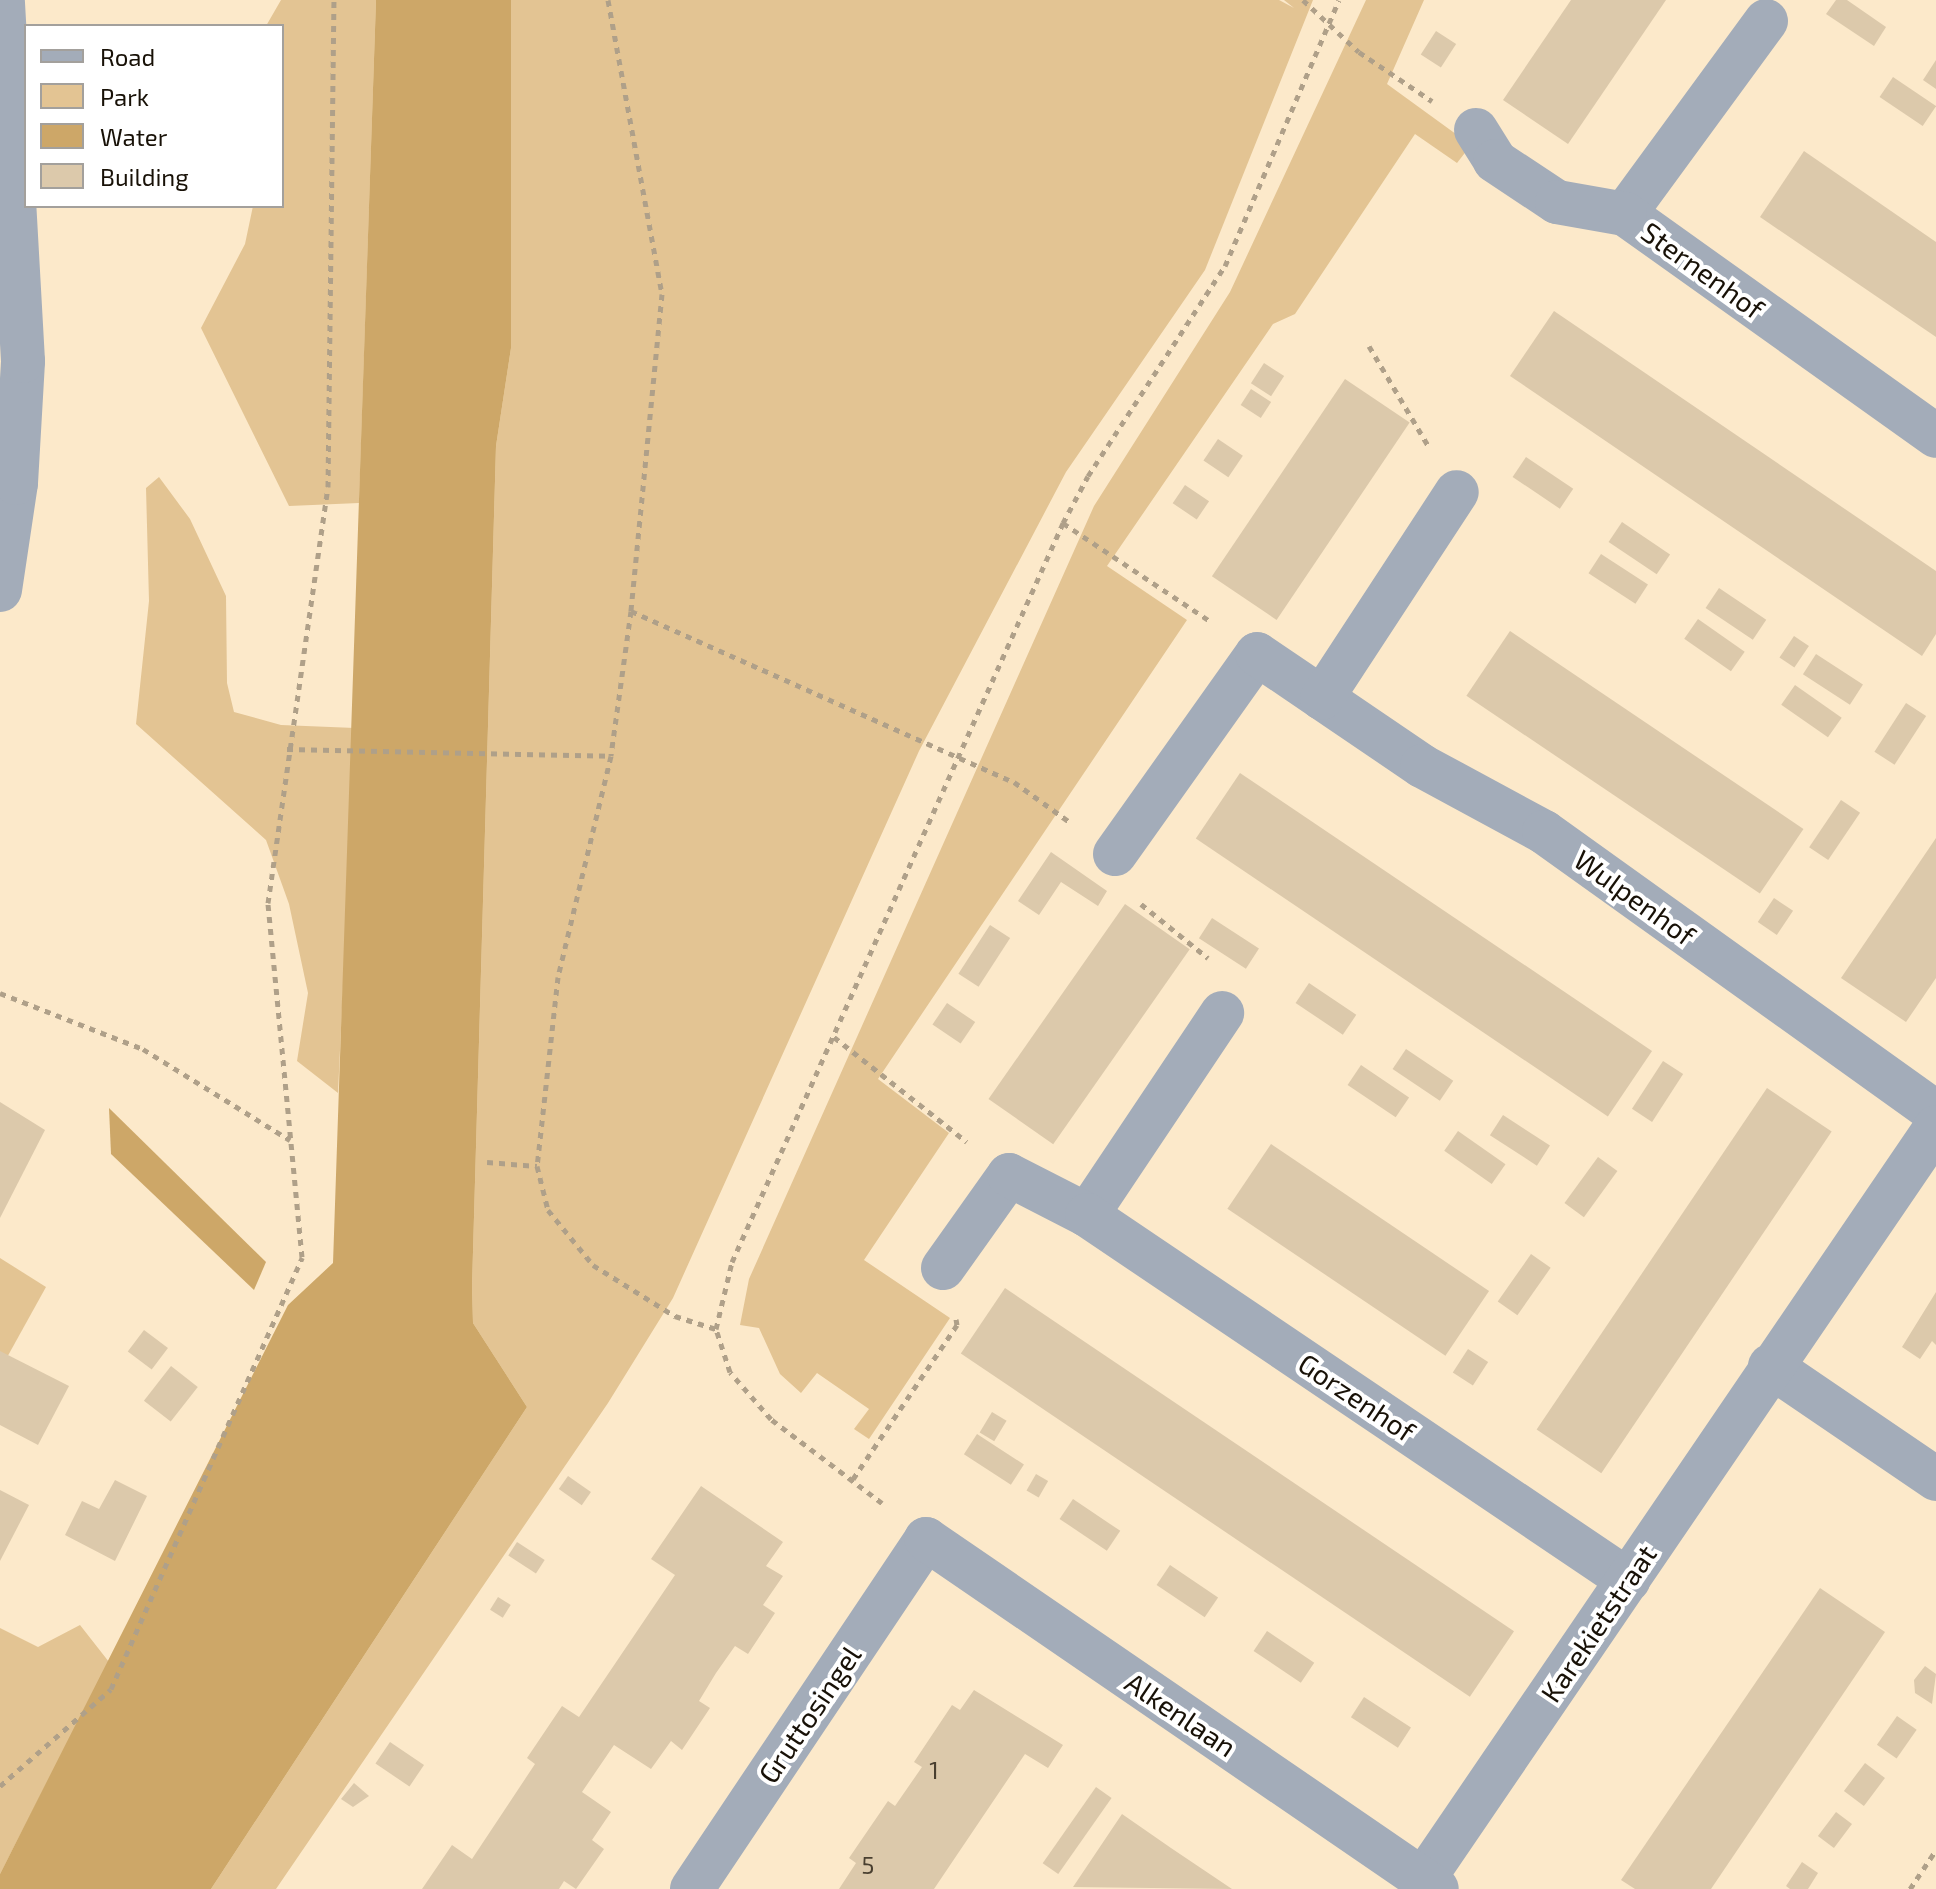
<!DOCTYPE html>
<style>
body{margin:0}
#map{position:relative;width:1936px;height:1889px;overflow:hidden;background:#fce9ca;font-family:"Exo 2",sans-serif}
div>[style]{position:absolute}
.green>*{inset:0;background:#e3c493}
.water>*{inset:0;background:#cda768}
.building>*{inset:0;background:#dcc9ab;transform-origin:0 0}
.path>*{height:5px;margin-top:-2.5px;transform-origin:0;background:repeating-linear-gradient(90deg,#afa089 0 6px,transparent 0 12px)}
.minor>*{height:44px;margin:-22px;padding:0 22px;transform-origin:22px;border-radius:22px;background:#a3acb9}
span{translate:-50% -50%;white-space:nowrap;text-align:center;line-height:1.15;-webkit-text-stroke:8px #fff;paint-order:stroke}
.number-label{font-size:24px;color:#493f30}
.number-label span{-webkit-text-stroke-width:0}
.street-label{font-size:28px;color:#181107}
.legend{position:absolute;left:24px;top:24px;width:260px;height:184px;box-sizing:border-box;background:#fff;border:2px solid #a3a09c;margin:0;padding:10px 14px;list-style:none;font-size:24px;color:#181107}
.legend li{display:flex;align-items:center;gap:16px;height:40px}
.legend b{width:40px;border:2px solid #a3a09c}
</style>
<div id="map">
<div class="green">
<div style="clip-path:polygon(281px 0,376px 0,359px 503px,289px 506px,201px 328px,245px 244px,253px 206px,282px 206px,282px 26px,266px 26px)"></div>
<div style="clip-path:polygon(511px 0,1279px 0,1294px 8px,1284px 0,1313px 0,1205px 270px,1066px 472px,919px 751px,673px 1298px,608px 1403px,276px 1889px,211px 1889px,527px 1407px,473px 1323px,472px 1287px,496px 446px,511px 348px)"></div>
<div style="clip-path:polygon(1366px 0,1424px 0,1387px 84px,1471px 145px,1457px 163px,1415px 134px,1295px 314px,1273px 324px,1107px 566px,1187px 620px,878px 1079px,949px 1133px,864px 1260px,950px 1318px,869px 1439px,854px 1429px,869px 1409px,817px 1373px,801px 1393px,780px 1374px,759px 1328px,740px 1325px,749px 1279px,1094px 506px,1230px 292px)"></div>
<div style="clip-path:polygon(159px 477px,190px 519px,226px 596px,227px 683px,234px 712px,281px 725px,355px 728px,338px 1093px,297px 1061px,308px 993px,289px 904px,266px 840px,136px 724px,149px 601px,146px 488px)"></div>
<div style="clip-path:polygon(0 1258px,46px 1287px,0 1370px)"></div>
<div style="clip-path:polygon(80px 1625px,109px 1662px,0 1874px,0 1628px,38px 1647px)"></div>
</div>
<div class="water">
<div style="clip-path:polygon(376px 0,511px 0,511px 348px,496px 446px,472px 1287px,473px 1323px,527px 1407px,211px 1889px,0 1889px,0 1874px,288px 1305px,333px 1263px)"></div>
<div style="clip-path:polygon(109px 1108px,266px 1262px,254px 1290px,111px 1154px)"></div>
</div>
<div class="building">
<div style="clip-path:polygon(1666px 0,1568px 144px,1503px 100px,1571px 0)"></div>
<div style="clip-path:polygon(1836px 0,1847px 0,1886px 27px,1874px 46px,1826px 14px)"></div>
<div style="left:1436px;top:31px;width:24px;height:28px;rotate:33deg"></div>
<div style="clip-path:polygon(1936px 60px,1936px 89px,1923px 80px)"></div>
<div style="left:1893px;top:77px;width:52px;height:24px;rotate:34deg"></div>
<div style="clip-path:polygon(1804px 151px,1936px 242px,1936px 337px,1760px 217px)"></div>
<div style="clip-path:polygon(1554px 311px,1936px 571px,1936px 634px,1922px 656px,1510px 376px)"></div>
<div style="left:1264px;top:363px;width:24px;height:24px;rotate:33deg"></div>
<div style="left:1345px;top:379px;width:78px;height:238px;rotate:34deg"></div>
<div style="left:1251px;top:389px;width:24px;height:19px;rotate:33deg"></div>
<div style="left:1218px;top:439px;width:30px;height:26px;rotate:34deg"></div>
<div style="left:1526px;top:457px;width:57px;height:24px;rotate:34deg"></div>
<div style="left:1185px;top:485px;width:29px;height:22px;rotate:34deg"></div>
<div style="left:1622px;top:522px;width:58px;height:24px;rotate:34deg"></div>
<div style="left:1601px;top:554px;width:56px;height:23px;rotate:33deg"></div>
<div style="left:1719px;top:588px;width:57px;height:24px;rotate:34deg"></div>
<div style="left:1698px;top:619px;width:57px;height:24px;rotate:35deg"></div>
<div style="left:1510px;top:631px;width:354px;height:78px;rotate:34deg"></div>
<div style="left:1794px;top:636px;width:18px;height:26px;rotate:34deg"></div>
<div style="left:1816px;top:654px;width:56px;height:24px;rotate:33deg"></div>
<div style="left:1795px;top:685px;width:57px;height:24px;rotate:35deg"></div>
<div style="left:1906px;top:703px;width:24px;height:58px;rotate:33deg"></div>
<div style="left:1240px;top:773px;width:497px;height:79px;rotate:34deg"></div>
<div style="left:1841px;top:800px;width:23px;height:57px;rotate:34deg"></div>
<div style="clip-path:polygon(1936px 838px,1936px 978px,1906px 1022px,1841px 978px)"></div>
<div style="clip-path:polygon(1051px 852px,1107px 891px,1098px 906px,1061px 882px,1039px 915px,1018px 901px)"></div>
<div style="left:1774px;top:898px;width:23px;height:29px;rotate:34deg"></div>
<div style="left:1125px;top:904px;width:79px;height:238px;rotate:35deg"></div>
<div style="left:1212px;top:918px;width:56px;height:24px;rotate:33deg"></div>
<div style="left:990px;top:925px;width:24px;height:58px;rotate:33deg"></div>
<div style="left:1309px;top:983px;width:57px;height:24px;rotate:34deg"></div>
<div style="left:947px;top:1003px;width:34px;height:26px;rotate:34deg"></div>
<div style="left:1406px;top:1049px;width:57px;height:24px;rotate:34deg"></div>
<div style="left:1663px;top:1061px;width:24px;height:57px;rotate:33deg"></div>
<div style="left:1361px;top:1065px;width:58px;height:24px;rotate:34deg"></div>
<div style="left:1767px;top:1088px;width:78px;height:412px;rotate:34deg"></div>
<div style="clip-path:polygon(0 1102px,45px 1130px,0 1218px)"></div>
<div style="left:1503px;top:1115px;width:56px;height:24px;rotate:33deg"></div>
<div style="left:1458px;top:1131px;width:58px;height:24px;rotate:35deg"></div>
<div style="left:1271px;top:1144px;width:263px;height:78px;rotate:34deg"></div>
<div style="left:1598px;top:1157px;width:24px;height:57px;rotate:36deg"></div>
<div style="left:1531px;top:1254px;width:24px;height:58px;rotate:35deg"></div>
<div style="left:1005px;top:1288px;width:614px;height:79px;rotate:34deg"></div>
<div style="clip-path:polygon(1936px 1292px,1936px 1345px,1932px 1341px,1920px 1359px,1902px 1347px)"></div>
<div style="left:144px;top:1330px;width:30px;height:27px;rotate:37deg"></div>
<div style="left:1468px;top:1349px;width:24px;height:28px;rotate:33deg"></div>
<div style="clip-path:polygon(0 1351px,69px 1386px,38px 1445px,0 1425px)"></div>
<div style="left:171px;top:1366px;width:34px;height:44px;rotate:38deg"></div>
<div style="left:992px;top:1412px;width:17px;height:24px;rotate:31deg"></div>
<div style="left:977px;top:1434px;width:56px;height:24px;rotate:33deg"></div>
<div style="left:1036px;top:1474px;width:14px;height:19px;rotate:30deg"></div>
<div style="left:568px;top:1476px;width:28px;height:16px;rotate:35deg"></div>
<div style="clip-path:polygon(115px 1480px,147px 1496px,115px 1561px,65px 1535px,82px 1501px,99px 1509px)"></div>
<div style="clip-path:polygon(701px 1486px,783px 1542px,766px 1566px,783px 1576px,763px 1605px,775px 1613px,748px 1654px,735px 1646px,716px 1673px,699px 1701px,710px 1708px,682px 1750px,671px 1741px,651px 1769px,614px 1745px,582px 1792px,611px 1812px,592px 1840px,604px 1849px,576px 1889px,564px 1881px,559px 1889px,422px 1889px,452px 1845px,472px 1859px,535px 1764px,527px 1758px,562px 1706px,579px 1717px,675px 1575px,651px 1559px)"></div>
<div style="clip-path:polygon(0 1490px,29px 1505px,0 1561px)"></div>
<div style="left:1073px;top:1499px;width:57px;height:24px;rotate:34deg"></div>
<div style="left:517px;top:1542px;width:33px;height:16px;rotate:33deg"></div>
<div style="left:1170px;top:1565px;width:58px;height:24px;rotate:34deg"></div>
<div style="clip-path:polygon(1820px 1588px,1885px 1632px,1711px 1889px,1635px 1889px,1621px 1880px)"></div>
<div style="left:498px;top:1597px;width:15px;height:15px;rotate:32deg"></div>
<div style="left:1267px;top:1631px;width:57px;height:24px;rotate:34deg"></div>
<div style="clip-path:polygon(1925px 1666px,1936px 1674px,1932px 1704px,1915px 1693px,1914px 1680px)"></div>
<div style="clip-path:polygon(974px 1690px,1063px 1745px,1048px 1768px,1025px 1754px,934px 1889px,839px 1889px,856px 1863px,849px 1858px,888px 1801px,895px 1806px,922px 1767px,914px 1762px,952px 1705px,960px 1710px)"></div>
<div style="left:1364px;top:1697px;width:56px;height:24px;rotate:33deg"></div>
<div style="left:1897px;top:1716px;width:24px;height:35px;rotate:35deg"></div>
<div style="left:390px;top:1742px;width:41px;height:26px;rotate:34deg"></div>
<div style="left:1865px;top:1763px;width:25px;height:35px;rotate:37deg"></div>
<div style="clip-path:polygon(354px 1783px,369px 1796px,353px 1807px,341px 1799px)"></div>
<div style="left:1096px;top:1787px;width:19px;height:93px;rotate:35deg"></div>
<div style="left:1836px;top:1812px;width:20px;height:30px;rotate:37deg"></div>
<div style="clip-path:polygon(1122px 1814px,1171px 1848px,1232px 1889px,1073px 1887px)"></div>
<div style="clip-path:polygon(1802px 1862px,1818px 1873px,1808px 1889px,1790px 1889px,1786px 1886px)"></div>
</div>
<div class="path">
<div style="left:608px;top:0;width:299px;rotate:79.6deg"></div>
<div style="left:662px;top:294px;width:319px;rotate:95.6deg"></div>
<div style="left:631px;top:611px;width:146px;rotate:97.9deg"></div>
<div style="left:611px;top:756px;width:227px;rotate:103.5deg"></div>
<div style="left:558px;top:977px;width:190px;rotate:96.3deg"></div>
<div style="left:537px;top:1166px;width:45px;rotate:76deg"></div>
<div style="left:548px;top:1210px;width:71px;rotate:50.7deg"></div>
<div style="left:593px;top:1265px;width:97px;rotate:31.9deg"></div>
<div style="left:675px;top:1316px;width:43px;rotate:17.6deg"></div>
<div style="left:1303px;top:0;width:76px;rotate:42.9deg"></div>
<div style="left:1359px;top:52px;width:88px;rotate:33.9deg"></div>
<div style="left:1369px;top:346px;width:117px;rotate:59.3deg"></div>
<div style="left:1063px;top:523px;width:177px;rotate:33.7deg"></div>
<div style="left:631px;top:611px;width:419px;rotate:24.1deg"></div>
<div style="left:1014px;top:782px;width:70px;rotate:35.7deg"></div>
<div style="left:287px;top:749px;width:324px;rotate:1.2deg"></div>
<div style="left:1141px;top:904px;width:86px;rotate:38.9deg"></div>
<div style="left:0;top:993px;width:154px;rotate:21.4deg"></div>
<div style="left:143px;top:1049px;width:173px;rotate:31.8deg"></div>
<div style="left:834px;top:1037px;width:169px;rotate:38.3deg"></div>
<div style="left:487px;top:1162px;width:50px;rotate:4.6deg"></div>
<div style="left:853px;top:1479px;width:186px;rotate:-56deg"></div>
<div style="left:957px;top:1325px;width:6px;rotate:-99deg"></div>
<div style="left:882px;top:1503px;width:139px;rotate:-142.9deg"></div>
<div style="left:771px;top:1419px;width:62px;rotate:-131.1deg"></div>
<div style="left:730px;top:1372px;width:45px;rotate:-108deg"></div>
<div style="left:716px;top:1329px;width:69px;rotate:-76.6deg"></div>
<div style="left:732px;top:1262px;width:810px;rotate:-65.87deg"></div>
<div style="left:1063px;top:523px;width:53px;rotate:-62deg"></div>
<div style="left:1088px;top:476px;width:251px;rotate:-56.9deg"></div>
<div style="left:1225px;top:266px;width:289px;rotate:-66.8deg"></div>
<div style="left:0;top:1786px;width:147px;rotate:-41.1deg"></div>
<div style="left:111px;top:1689px;width:472px;rotate:-66.1deg"></div>
<div style="left:302px;top:1257px;width:356px;rotate:-95.5deg"></div>
<div style="left:268px;top:903px;width:420px;rotate:-81.8deg"></div>
<div style="left:328px;top:487px;width:487px;rotate:-89.3deg"></div>
<div style="left:1910px;top:1889px;width:47px;rotate:-56.3deg"></div>
</div>
<div class="minor">
<div style="left:1766px;top:21px;width:239px;rotate:126.2deg"></div>
<div style="left:1625px;top:214px;width:382px;rotate:35.5deg"></div>
<div style="left:1476px;top:130px;width:36px;rotate:58deg"></div>
<div style="left:1495px;top:161px;width:74px;rotate:33.5deg"></div>
<div style="left:1557px;top:202px;width:69px;rotate:10deg"></div>
<div style="left:0;top:590px;width:108px;rotate:-81.5deg"></div>
<div style="left:16px;top:483px;width:122px;rotate:-86.7deg"></div>
<div style="left:23px;top:361px;width:362px;rotate:-93.2deg"></div>
<div style="left:1322px;top:698px;width:121px;rotate:34.2deg"></div>
<div style="left:1422px;top:766px;width:139px;rotate:28.4deg"></div>
<div style="left:1544px;top:832px;width:482px;rotate:35.6deg"></div>
<div style="left:1115px;top:854px;width:245px;rotate:-54.6deg"></div>
<div style="left:1257px;top:654px;width:78px;rotate:34.1deg"></div>
<div style="left:1322px;top:698px;width:246px;rotate:-56.8deg"></div>
<div style="left:1087px;top:1215px;width:243px;rotate:-56.2deg"></div>
<div style="left:943px;top:1268px;width:114px;rotate:-54.6deg"></div>
<div style="left:1009px;top:1175px;width:88px;rotate:27.1deg"></div>
<div style="left:1087px;top:1215px;width:653px;rotate:34.01deg"></div>
<div style="left:1770px;top:1366px;width:201px;rotate:34.2deg"></div>
<div style="left:1423px;top:1880px;width:911px;rotate:-55.73deg"></div>
<div style="left:692px;top:1889px;width:421px;rotate:-56.2deg"></div>
<div style="left:926px;top:1539px;width:619px;rotate:34.41deg"></div>
</div>
<div class="number-label">
<span style="left:934px;top:1770px">1</span>
<span style="left:868px;top:1865px">5</span>
</div>
<div class="street-label">
<span style="left:1703px;top:270px;rotate:36deg">Sternenhof</span>
<span style="left:1635px;top:897px;rotate:36deg">Wulpenhof</span>
<span style="left:1357px;top:1397px;rotate:34deg">Gorzenhof</span>
<span style="left:1598px;top:1623px;rotate:-56deg">Karekietstraat</span>
<span style="left:809px;top:1714px;rotate:-56deg">Gruttosingel</span>
<span style="left:1181px;top:1714px;rotate:34deg">Alkenlaan</span>
</div>
<ul class="legend">
<li><b style="height:10px;background:#a3acb9"></b>Road</li>
<li><b style="height:22px;background:#e3c493"></b>Park</li>
<li><b style="height:22px;background:#cda768"></b>Water</li>
<li><b style="height:22px;background:#dcc9ab"></b>Building</li>
</ul>
</div>
